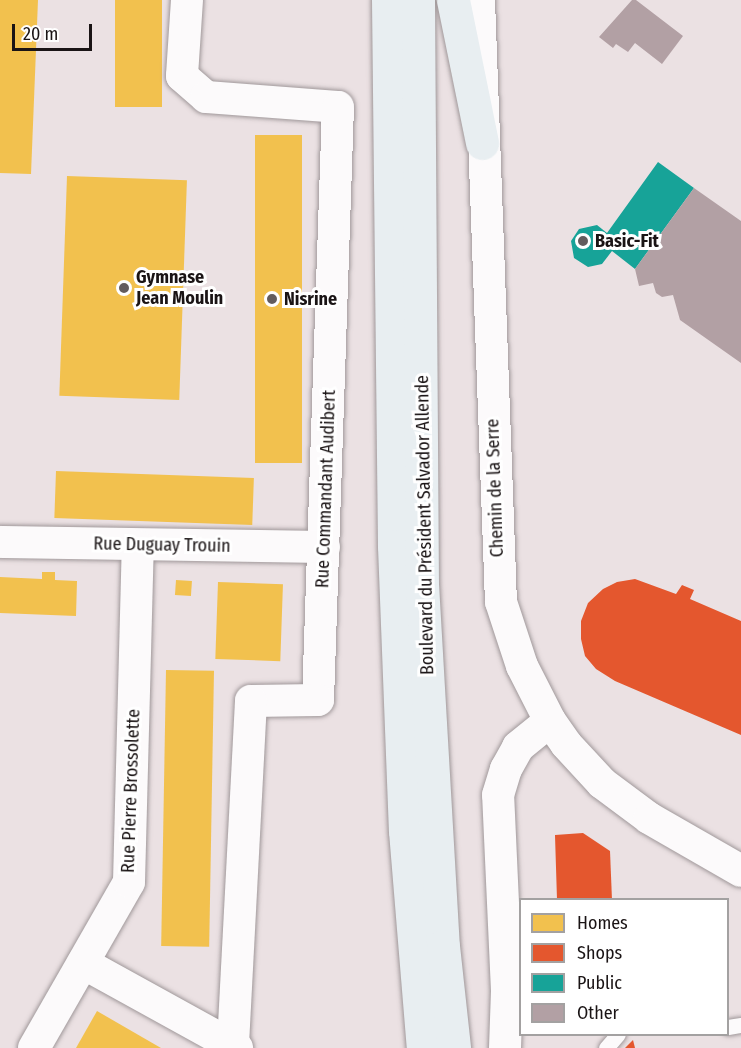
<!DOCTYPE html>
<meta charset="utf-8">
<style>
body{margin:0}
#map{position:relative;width:741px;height:1048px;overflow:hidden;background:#ebe1e3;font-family:"Fira Sans Condensed",sans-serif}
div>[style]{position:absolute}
.homes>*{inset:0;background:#f2c14e;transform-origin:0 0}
.shops>*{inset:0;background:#e4572e}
.public>*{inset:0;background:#17a398}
.building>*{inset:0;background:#b2a0a4}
.roads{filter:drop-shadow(0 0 2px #a0989a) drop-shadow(0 0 2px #a0989a)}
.service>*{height:15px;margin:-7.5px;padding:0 7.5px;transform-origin:7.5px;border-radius:7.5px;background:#fcfafb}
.minor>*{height:32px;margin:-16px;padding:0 16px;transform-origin:16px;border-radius:16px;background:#fcfafb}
.primary>*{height:33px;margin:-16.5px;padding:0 16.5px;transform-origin:16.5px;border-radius:16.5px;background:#e8eef1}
.dots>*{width:16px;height:16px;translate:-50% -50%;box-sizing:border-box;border:3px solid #fff;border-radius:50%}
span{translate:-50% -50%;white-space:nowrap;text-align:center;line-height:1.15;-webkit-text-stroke:6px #fff;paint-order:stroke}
.poi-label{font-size:18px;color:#1a1415;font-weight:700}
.left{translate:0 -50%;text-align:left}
.street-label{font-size:18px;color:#1a1415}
.legend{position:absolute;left:519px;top:898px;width:210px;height:138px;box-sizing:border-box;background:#fff;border:2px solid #a3a1a1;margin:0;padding:8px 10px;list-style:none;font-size:18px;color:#1a1415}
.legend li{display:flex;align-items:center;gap:12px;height:30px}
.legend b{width:30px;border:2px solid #a3a1a1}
.scale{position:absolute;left:12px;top:24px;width:80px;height:27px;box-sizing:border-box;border:3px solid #1a1415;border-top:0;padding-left:8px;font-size:18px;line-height:21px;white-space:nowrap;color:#1a1415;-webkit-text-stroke:4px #fff;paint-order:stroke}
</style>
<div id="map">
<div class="homes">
<div style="clip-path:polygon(0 0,38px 0,31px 174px,0 173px)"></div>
<div style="left:115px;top:0;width:47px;height:107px"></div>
<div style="left:255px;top:135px;width:47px;height:328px"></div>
<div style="left:67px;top:176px;width:120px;height:220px;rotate:2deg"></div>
<div style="left:56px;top:471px;width:198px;height:47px;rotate:2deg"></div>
<div style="clip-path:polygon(42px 572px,55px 572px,55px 580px,77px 581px,76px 616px,0 613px,0 577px,42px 579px)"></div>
<div style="left:176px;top:580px;width:16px;height:15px;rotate:4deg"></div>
<div style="left:218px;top:582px;width:65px;height:77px;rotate:2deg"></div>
<div style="left:166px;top:670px;width:48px;height:276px;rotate:1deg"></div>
<div style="clip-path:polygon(97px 1011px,161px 1048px,76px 1048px)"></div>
</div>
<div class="shops">
<div style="clip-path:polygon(635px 579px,676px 594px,682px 585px,694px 590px,690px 599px,741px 621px,741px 735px,615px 681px,596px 669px,585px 656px,581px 639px,581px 621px,588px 603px,603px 589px,617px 582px)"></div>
<div style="clip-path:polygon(583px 833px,610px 851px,612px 900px,557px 900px,555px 835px)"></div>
<div style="clip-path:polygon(633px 1040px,635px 1048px,625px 1048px)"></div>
</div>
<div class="public">
<div style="clip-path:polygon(658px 162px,694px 188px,635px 269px,612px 251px,602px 264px,588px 267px,574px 258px,571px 241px,579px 229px,597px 225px,607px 233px)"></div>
</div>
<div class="building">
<div style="clip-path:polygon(632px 0,636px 0,683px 36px,662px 64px,635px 43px,628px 52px,616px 44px,613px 48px,599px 37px)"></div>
<div style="clip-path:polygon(694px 188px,741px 221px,741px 363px,680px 320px,673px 295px,662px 297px,656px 293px,653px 283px,639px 286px,635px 269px)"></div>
</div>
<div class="roads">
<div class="service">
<div style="left:728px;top:1027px;width:13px;rotate:-9deg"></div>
<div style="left:606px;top:1048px;width:18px;rotate:-49deg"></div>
</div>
<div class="minor">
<div style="left:187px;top:0;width:76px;rotate:93.8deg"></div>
<div style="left:182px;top:76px;width:32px;rotate:41deg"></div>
<div style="left:206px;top:97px;width:132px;rotate:4.3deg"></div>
<div style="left:338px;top:107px;width:593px;rotate:91.93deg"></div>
<div style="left:318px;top:700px;width:67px;rotate:179.1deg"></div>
<div style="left:251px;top:701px;width:344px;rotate:93deg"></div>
<div style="left:479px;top:0;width:602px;rotate:87.91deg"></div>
<div style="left:501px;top:602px;width:67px;rotate:71.8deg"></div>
<div style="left:522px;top:666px;width:62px;rotate:63deg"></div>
<div style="left:550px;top:721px;width:28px;rotate:55deg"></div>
<div style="left:566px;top:744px;width:53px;rotate:47.3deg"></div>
<div style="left:602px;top:783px;width:59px;rotate:36.7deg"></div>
<div style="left:649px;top:818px;width:106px;rotate:29.9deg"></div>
<div style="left:0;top:542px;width:324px;rotate:0.9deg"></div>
<div style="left:83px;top:963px;width:176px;rotate:28.9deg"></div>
<div style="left:34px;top:1048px;width:191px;rotate:-60.2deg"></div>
<div style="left:129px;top:882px;width:336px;rotate:-88.5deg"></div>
<div style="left:505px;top:1048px;width:57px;rotate:-88deg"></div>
<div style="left:507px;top:991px;width:196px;rotate:-92.6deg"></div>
<div style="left:498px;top:795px;width:27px;rotate:-73deg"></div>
<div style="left:506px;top:769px;width:25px;rotate:-61deg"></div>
<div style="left:518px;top:747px;width:41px;rotate:-39.1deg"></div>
</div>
<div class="primary">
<div style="left:388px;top:0;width:546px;rotate:89.37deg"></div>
<div style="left:394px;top:546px;width:285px;rotate:87.8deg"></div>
<div style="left:405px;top:831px;width:218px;rotate:85.3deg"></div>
<div style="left:418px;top:0;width:584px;rotate:89.61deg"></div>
<div style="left:422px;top:584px;width:363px;rotate:86.7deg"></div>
<div style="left:443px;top:946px;width:103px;rotate:83.8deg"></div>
<div style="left:453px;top:0;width:146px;rotate:78.5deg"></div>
</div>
</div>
<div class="dots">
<div style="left:583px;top:241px;background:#635c5d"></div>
<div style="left:124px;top:288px;background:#635c5d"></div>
<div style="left:272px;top:299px;background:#635c5d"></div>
</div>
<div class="poi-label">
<span class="left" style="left:595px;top:241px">Basic-Fit</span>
<span class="left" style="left:136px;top:288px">Gymnase<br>Jean Moulin</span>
<span class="left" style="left:284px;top:299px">Nisrine</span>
</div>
<div class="street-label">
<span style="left:495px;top:488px;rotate:-92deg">Chemin de la Serre</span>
<span style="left:326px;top:489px;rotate:-88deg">Rue Commandant Audibert</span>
<span style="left:425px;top:525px;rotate:-91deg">Boulevard du Président Salvador Allende</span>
<span style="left:162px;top:545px;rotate:1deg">Rue Duguay Trouin</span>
<span style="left:131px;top:791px;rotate:-88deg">Rue Pierre Brossolette</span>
</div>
<ul class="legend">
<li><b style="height:16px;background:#f2c14e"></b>Homes</li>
<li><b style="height:16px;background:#e4572e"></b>Shops</li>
<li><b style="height:16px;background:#17a398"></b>Public</li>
<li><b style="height:16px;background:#b2a0a4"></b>Other</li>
</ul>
<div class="scale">20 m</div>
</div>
